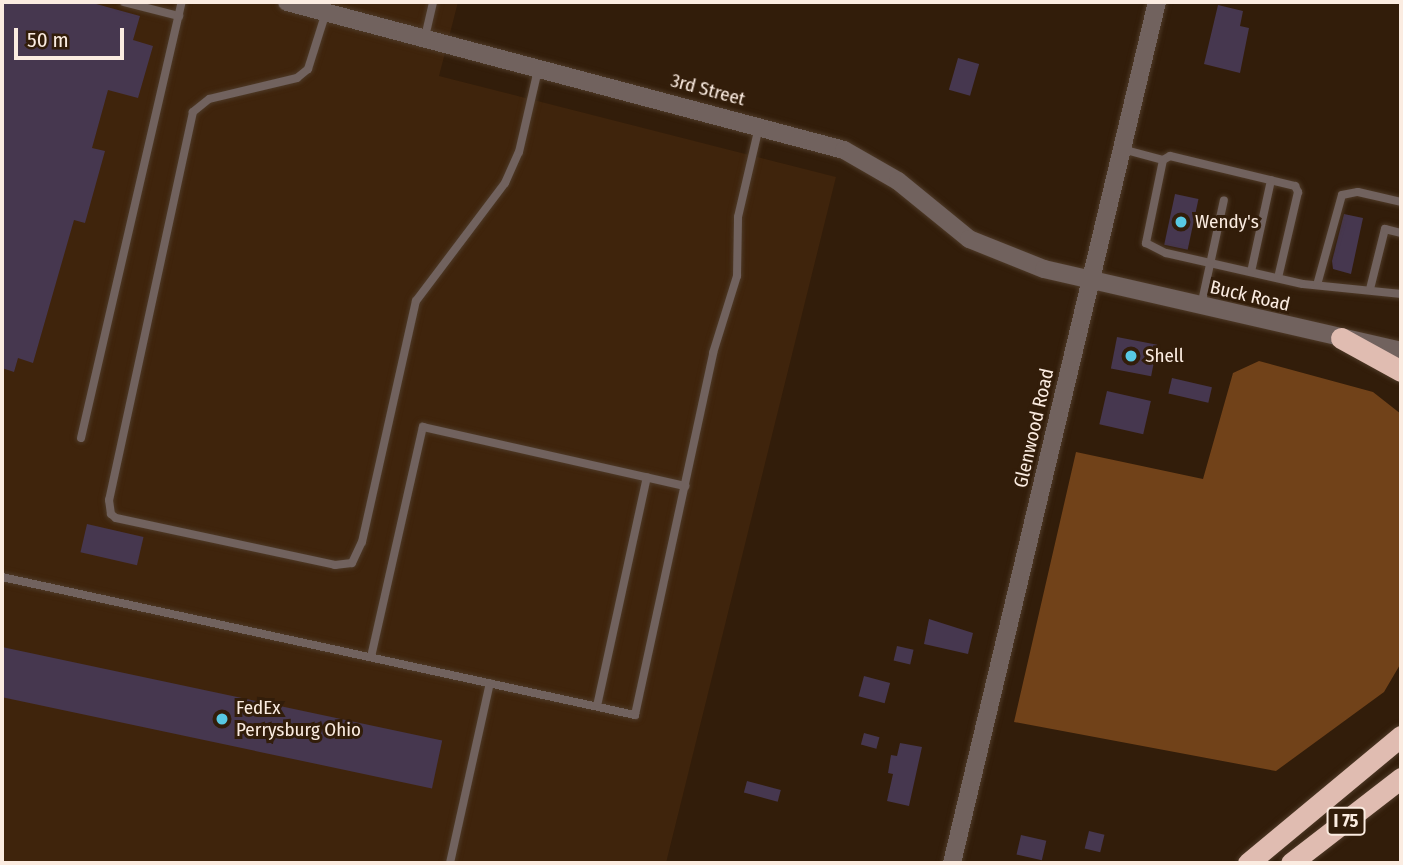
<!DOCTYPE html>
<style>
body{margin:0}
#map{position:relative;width:1403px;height:865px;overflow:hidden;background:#321d0a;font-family:"Fira Sans Condensed",sans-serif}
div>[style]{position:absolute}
.built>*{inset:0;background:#3f240c}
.forest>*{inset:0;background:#714219}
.building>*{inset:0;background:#46374f;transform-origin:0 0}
.roads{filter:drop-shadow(0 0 2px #4e3a28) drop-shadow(0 0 2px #4e3a28)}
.service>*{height:8px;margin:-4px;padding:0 4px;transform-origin:4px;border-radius:4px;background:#71625e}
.tertiary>*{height:18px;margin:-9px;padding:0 9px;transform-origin:9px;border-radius:9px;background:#71625e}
.motorway>*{height:21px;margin:-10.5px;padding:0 10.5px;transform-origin:10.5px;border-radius:10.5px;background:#e0bcb1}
.dots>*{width:19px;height:19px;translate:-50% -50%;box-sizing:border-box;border:4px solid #321d0a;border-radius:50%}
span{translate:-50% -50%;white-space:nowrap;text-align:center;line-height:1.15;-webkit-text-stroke:6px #321d0a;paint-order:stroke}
.shield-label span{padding:2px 5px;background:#321d0a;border:2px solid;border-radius:5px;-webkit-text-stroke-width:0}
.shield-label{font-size:18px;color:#fbece1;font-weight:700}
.street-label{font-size:19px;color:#fbece1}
.poi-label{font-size:19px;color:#fbece1}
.left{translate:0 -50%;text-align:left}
.frame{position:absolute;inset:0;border:4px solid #fbece1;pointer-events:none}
.scale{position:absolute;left:14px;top:28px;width:110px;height:32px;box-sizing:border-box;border:4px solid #fbece1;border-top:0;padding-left:9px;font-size:21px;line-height:24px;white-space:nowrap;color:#fbece1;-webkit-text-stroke:5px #321d0a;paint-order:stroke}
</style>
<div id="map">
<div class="built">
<div style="clip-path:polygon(2px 2px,458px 2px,439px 76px,836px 177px,666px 863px,2px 863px)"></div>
</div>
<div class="forest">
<div style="clip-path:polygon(1259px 361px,1373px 392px,1401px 414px,1401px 663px,1384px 692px,1276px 771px,1014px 722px,1076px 452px,1203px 479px,1233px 373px)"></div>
</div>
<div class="building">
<div style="clip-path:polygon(2px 2px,89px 2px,140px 16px,133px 40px,153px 46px,138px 98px,108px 90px,92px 148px,105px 151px,85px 223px,74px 220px,33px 363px,18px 358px,14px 372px,2px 368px)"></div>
<div style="clip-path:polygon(1218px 5px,1243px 11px,1240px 26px,1249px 28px,1240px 73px,1204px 64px)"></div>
<div style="left:958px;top:58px;width:22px;height:33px;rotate:16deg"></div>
<div style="left:1175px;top:194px;width:24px;height:52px;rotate:12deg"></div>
<div style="clip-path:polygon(1344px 214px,1363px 218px,1351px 274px,1333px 269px,1332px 261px)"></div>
<div style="left:1117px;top:337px;width:41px;height:32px;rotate:11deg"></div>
<div style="left:1172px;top:378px;width:41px;height:16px;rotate:13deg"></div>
<div style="left:1107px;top:391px;width:45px;height:34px;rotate:13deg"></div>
<div style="left:87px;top:524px;width:58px;height:29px;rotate:13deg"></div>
<div style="clip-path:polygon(929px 619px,973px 633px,968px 654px,924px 644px)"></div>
<div style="left:897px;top:646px;width:17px;height:15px;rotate:13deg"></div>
<div style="left:2px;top:647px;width:450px;height:49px;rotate:12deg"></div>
<div style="left:864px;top:676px;width:27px;height:21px;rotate:15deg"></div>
<div style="left:864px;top:733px;width:16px;height:12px;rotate:15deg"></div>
<div style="clip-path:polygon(900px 743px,922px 747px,909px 806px,887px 801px,893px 774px,888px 773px,891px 755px,897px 756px)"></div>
<div style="left:747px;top:781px;width:35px;height:12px;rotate:15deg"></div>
<div style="left:1089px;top:831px;width:16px;height:18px;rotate:14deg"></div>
<div style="left:1021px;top:835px;width:26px;height:20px;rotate:13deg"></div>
</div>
<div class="roads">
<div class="service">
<div style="left:124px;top:2px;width:57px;rotate:14.3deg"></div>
<div style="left:326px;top:12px;width:60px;rotate:107.5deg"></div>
<div style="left:308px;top:69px;width:14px;rotate:141deg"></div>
<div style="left:297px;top:78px;width:90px;rotate:166.6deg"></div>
<div style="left:209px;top:99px;width:21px;rotate:141deg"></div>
<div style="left:193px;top:112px;width:397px;rotate:102.2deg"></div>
<div style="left:109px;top:500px;width:14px;rotate:82deg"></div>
<div style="left:111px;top:514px;width:6px;rotate:39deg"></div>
<div style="left:116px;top:518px;width:224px;rotate:12.1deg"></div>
<div style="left:335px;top:565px;width:17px;rotate:-7deg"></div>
<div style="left:352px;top:563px;width:23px;rotate:-65deg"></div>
<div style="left:362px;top:542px;width:247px;rotate:-77.4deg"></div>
<div style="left:416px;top:301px;width:148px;rotate:-53deg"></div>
<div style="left:505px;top:183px;width:34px;rotate:-66deg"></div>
<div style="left:519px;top:152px;width:84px;rotate:-77deg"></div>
<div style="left:425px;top:37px;width:36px;rotate:-77deg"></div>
<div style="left:1122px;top:149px;width:42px;rotate:15deg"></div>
<div style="left:1163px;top:160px;width:8px;rotate:-30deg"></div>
<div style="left:1170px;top:156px;width:129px;rotate:13.5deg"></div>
<div style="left:1295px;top:186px;width:7px;rotate:63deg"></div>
<div style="left:1298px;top:192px;width:88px;rotate:103.1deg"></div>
<div style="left:1163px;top:160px;width:85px;rotate:101.6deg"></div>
<div style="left:1146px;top:243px;width:22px;rotate:27deg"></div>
<div style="left:1166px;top:253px;width:140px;rotate:12.8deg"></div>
<div style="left:1303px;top:284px;width:99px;rotate:5.8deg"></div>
<div style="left:1251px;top:272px;width:94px;rotate:-77.7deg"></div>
<div style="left:1317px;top:285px;width:93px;rotate:-74.5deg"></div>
<div style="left:1342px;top:195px;width:16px;rotate:-11deg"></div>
<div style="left:1358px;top:192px;width:44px;rotate:13.1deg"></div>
<div style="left:1370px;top:289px;width:62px;rotate:-76deg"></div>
<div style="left:1385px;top:229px;width:16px;rotate:14deg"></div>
<div style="left:1201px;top:306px;width:108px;rotate:-77.8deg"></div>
<div style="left:81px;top:438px;width:448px;rotate:-77deg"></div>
<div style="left:2px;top:577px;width:648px;rotate:12.3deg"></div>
<div style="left:635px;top:715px;width:370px;rotate:-77.8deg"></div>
<div style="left:713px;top:353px;width:81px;rotate:-72.7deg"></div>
<div style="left:737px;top:276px;width:59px;rotate:-89deg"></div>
<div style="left:738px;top:217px;width:92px;rotate:-76.9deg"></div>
<div style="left:371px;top:657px;width:236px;rotate:-77.3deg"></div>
<div style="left:423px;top:427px;width:269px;rotate:12.7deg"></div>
<div style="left:597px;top:706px;width:234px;rotate:-77.7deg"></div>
<div style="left:450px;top:863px;width:184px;rotate:-77.5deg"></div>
</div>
<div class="tertiary">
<div style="left:287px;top:2px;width:576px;rotate:14.88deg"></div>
<div style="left:844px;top:150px;width:62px;rotate:29.9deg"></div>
<div style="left:898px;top:181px;width:92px;rotate:39.2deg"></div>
<div style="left:969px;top:239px;width:81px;rotate:21.8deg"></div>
<div style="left:1044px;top:269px;width:366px;rotate:12.9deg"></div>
<div style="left:952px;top:863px;width:885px;rotate:-76.61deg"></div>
</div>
<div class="motorway">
<div style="left:1341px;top:338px;width:68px;rotate:28.8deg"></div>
<div style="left:1248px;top:863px;width:199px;rotate:-39.7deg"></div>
<div style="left:1291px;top:863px;width:139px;rotate:-37.7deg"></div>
</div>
</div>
<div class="dots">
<div style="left:1181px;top:222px;background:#58c9e3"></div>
<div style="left:1131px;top:356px;background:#58c9e3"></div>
<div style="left:222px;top:719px;background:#58c9e3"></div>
</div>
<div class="shield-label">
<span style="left:1346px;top:821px">I 75</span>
</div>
<div class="street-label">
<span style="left:708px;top:90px;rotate:15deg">3rd Street</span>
<span style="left:1250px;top:296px;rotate:13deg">Buck Road</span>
<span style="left:1034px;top:428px;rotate:-77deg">Glenwood Road</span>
</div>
<div class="poi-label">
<span class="left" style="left:1195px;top:222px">Wendy's</span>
<span class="left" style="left:1145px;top:356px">Shell</span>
<span class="left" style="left:236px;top:719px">FedEx<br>Perrysburg Ohio</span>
</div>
<div class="frame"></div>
<div class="scale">50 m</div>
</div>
